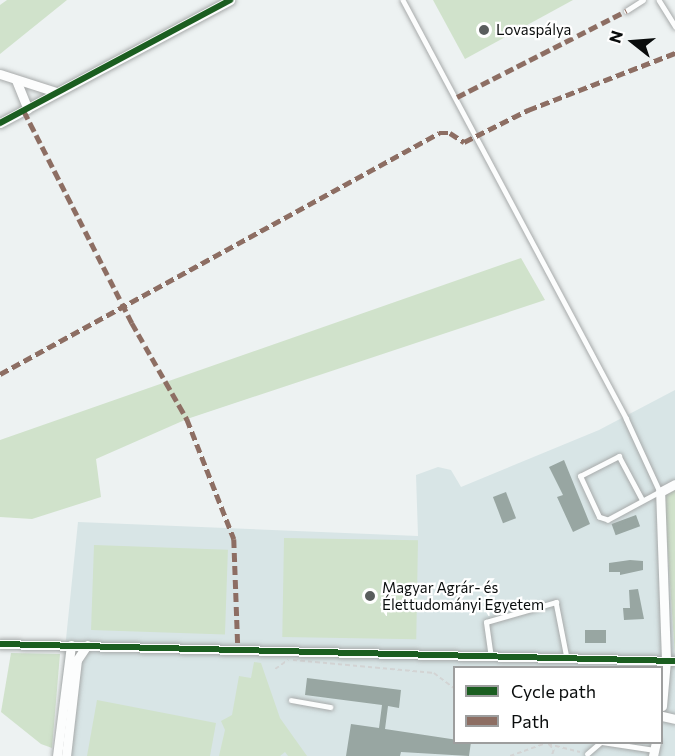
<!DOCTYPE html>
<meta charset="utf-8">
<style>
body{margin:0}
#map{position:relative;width:675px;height:756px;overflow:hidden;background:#edf2f2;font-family:Commissioner,sans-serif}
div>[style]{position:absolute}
.built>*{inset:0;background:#d8e5e6}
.green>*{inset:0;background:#d0e2cb;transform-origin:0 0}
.building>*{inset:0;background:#98a6a2;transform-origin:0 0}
.path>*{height:1.5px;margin-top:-0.75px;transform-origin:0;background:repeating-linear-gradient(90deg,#d3d4d4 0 4.5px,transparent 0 7.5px)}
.roads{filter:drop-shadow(0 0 2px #a7aaaa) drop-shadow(0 0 2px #a7aaaa)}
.service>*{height:4.5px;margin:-2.25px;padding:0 2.25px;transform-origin:2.25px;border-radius:2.25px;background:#fcfdfd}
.minor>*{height:9px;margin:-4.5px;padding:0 4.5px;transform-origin:4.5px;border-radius:4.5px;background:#fcfdfd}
.quiet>*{height:4.5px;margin-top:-2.25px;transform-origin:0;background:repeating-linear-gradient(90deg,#8d6e63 0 9px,transparent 0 13.5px)}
.cycleway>*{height:6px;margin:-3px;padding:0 3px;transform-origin:3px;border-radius:3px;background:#1b5e20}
.dots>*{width:16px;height:16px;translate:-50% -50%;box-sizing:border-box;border:3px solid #fff;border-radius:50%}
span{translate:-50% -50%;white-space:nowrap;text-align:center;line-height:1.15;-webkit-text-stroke:4.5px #fff;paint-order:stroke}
.poi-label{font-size:15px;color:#0a0d0d}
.left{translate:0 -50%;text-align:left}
.legend{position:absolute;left:453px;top:666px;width:210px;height:78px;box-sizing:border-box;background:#fff;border:2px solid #9d9e9e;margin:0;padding:8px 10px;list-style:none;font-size:18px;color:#0a0d0d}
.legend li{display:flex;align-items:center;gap:12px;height:30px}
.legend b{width:30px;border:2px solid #9d9e9e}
.north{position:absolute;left:603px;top:12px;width:60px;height:60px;-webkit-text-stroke:4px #fff;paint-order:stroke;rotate:287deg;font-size:16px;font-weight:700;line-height:24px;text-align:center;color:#0a0d0d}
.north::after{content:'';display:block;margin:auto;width:21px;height:27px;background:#0a0d0d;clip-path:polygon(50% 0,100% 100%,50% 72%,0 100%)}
</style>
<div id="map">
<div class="built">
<div style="clip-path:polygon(evenodd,675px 390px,675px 490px,664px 496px,675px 656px,675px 756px,54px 756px,78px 522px,418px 536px,416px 475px,438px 467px,451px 470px,461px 487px,599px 430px,675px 390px,454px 668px,662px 668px,662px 742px,454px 742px,454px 668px)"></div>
</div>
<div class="green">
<div style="clip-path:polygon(7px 0,67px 0,0 54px,0 5px)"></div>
<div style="clip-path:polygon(433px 0,573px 0,465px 59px)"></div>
<div style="clip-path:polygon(521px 258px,545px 300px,187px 419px,96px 459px,101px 497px,32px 519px,0 517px,0 440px)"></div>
<div style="clip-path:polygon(675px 490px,675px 656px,664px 496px)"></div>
<div style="left:284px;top:538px;width:134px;height:99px;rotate:1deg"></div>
<div style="left:94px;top:545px;width:134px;height:85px;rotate:2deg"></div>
<div style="clip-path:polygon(11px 653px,60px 654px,52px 748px,41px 744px,1px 712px)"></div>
<div style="clip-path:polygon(254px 662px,261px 663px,280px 718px,307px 756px,288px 756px,285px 752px,280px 756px,219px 756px,225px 730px,221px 721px,232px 715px,239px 676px,251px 678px)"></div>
<div style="clip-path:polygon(97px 700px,216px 723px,210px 756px,87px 756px)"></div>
</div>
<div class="building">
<div style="clip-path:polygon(564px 460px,590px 524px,573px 532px,557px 497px,563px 495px,549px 467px)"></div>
<div style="left:506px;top:492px;width:28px;height:14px;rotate:69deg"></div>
<div style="left:636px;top:515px;width:12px;height:26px;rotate:70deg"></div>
<div style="clip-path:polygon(630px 560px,643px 561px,643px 570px,620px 575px,620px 572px,609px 572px,609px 563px)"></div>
<div style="clip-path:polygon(638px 589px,644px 619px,624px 620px,623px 608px,630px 608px,629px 590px)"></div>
<div style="left:585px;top:630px;width:21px;height:13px"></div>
<div style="clip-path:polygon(307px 678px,401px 690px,399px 708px,388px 706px,385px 729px,471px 742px,469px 756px,401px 752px,400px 756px,346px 756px,351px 724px,379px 728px,382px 705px,305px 695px)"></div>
</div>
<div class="path">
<div style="left:293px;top:660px;width:142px;rotate:5.3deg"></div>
<div style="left:434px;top:673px;width:25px;rotate:37deg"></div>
<div style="left:275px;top:669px;width:16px;rotate:-35deg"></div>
<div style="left:548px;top:744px;width:33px;rotate:14deg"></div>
<div style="left:549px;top:744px;width:8px;rotate:50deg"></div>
<div style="left:554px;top:750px;width:6px;rotate:108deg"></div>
<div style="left:510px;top:756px;width:41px;rotate:-19.7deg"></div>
</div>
<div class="roads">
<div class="service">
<div style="left:403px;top:0;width:474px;rotate:61.9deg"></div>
<div style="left:626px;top:418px;width:81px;rotate:65.3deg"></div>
<div style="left:660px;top:492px;width:59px;rotate:151.7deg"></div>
<div style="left:608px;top:520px;width:9px;rotate:-162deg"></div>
<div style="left:599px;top:517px;width:45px;rotate:-114.9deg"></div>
<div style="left:580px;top:476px;width:44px;rotate:-27.1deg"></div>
<div style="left:619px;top:456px;width:49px;rotate:61.9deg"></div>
<div style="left:659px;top:0;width:31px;rotate:58deg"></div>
<div style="left:626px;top:11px;width:20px;rotate:-33deg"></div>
<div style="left:491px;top:658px;width:36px;rotate:-98deg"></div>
<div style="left:486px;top:622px;width:73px;rotate:-15.9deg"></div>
<div style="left:556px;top:602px;width:57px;rotate:78.9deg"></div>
<div style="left:291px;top:700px;width:40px;rotate:10deg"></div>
<div style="left:602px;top:742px;width:53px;rotate:8.7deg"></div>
<div style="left:587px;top:754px;width:18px;rotate:-41deg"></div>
</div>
<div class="minor">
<div style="left:0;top:74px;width:59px;rotate:17.8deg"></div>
<div style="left:16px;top:80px;width:31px;rotate:68deg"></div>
<div style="left:0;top:123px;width:261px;rotate:-28.1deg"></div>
<div style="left:0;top:644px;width:675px;rotate:1.44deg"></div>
<div style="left:662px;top:706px;width:46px;rotate:-85deg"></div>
<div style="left:666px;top:660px;width:168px;rotate:-92deg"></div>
<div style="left:660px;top:492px;width:17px;rotate:-28deg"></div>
<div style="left:662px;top:716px;width:13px;rotate:13deg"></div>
<div style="left:57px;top:756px;width:112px;rotate:-82.8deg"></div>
<div style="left:66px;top:756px;width:97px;rotate:-83.5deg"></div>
<div style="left:77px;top:660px;width:18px;rotate:-56deg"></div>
<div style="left:653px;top:756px;width:14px;rotate:-78deg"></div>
</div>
</div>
<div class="quiet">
<div style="left:457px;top:97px;width:190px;rotate:-27deg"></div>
<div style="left:24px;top:111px;width:238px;rotate:63deg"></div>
<div style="left:132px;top:323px;width:111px;rotate:60.2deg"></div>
<div style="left:187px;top:419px;width:129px;rotate:68.6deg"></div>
<div style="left:234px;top:539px;width:111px;rotate:87.9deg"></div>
<div style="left:0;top:374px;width:501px;rotate:-28.77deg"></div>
<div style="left:439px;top:133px;width:11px"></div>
<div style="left:450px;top:133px;width:17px;rotate:33deg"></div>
<div style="left:464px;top:142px;width:72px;rotate:-26.6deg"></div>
<div style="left:528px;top:110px;width:158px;rotate:-21.2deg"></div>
</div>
<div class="cycleway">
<div style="left:0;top:123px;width:261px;rotate:-28.1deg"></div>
<div style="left:0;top:644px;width:675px;rotate:1.44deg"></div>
</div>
<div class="dots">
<div style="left:484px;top:30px;background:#595d5d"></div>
<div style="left:370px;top:596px;background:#595d5d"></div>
</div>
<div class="poi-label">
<span class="left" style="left:496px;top:30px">Lovaspálya</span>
<span class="left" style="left:382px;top:596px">Magyar Agrár- és<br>Élettudományi Egyetem</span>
</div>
<ul class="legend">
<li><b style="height:8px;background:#1b5e20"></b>Cycle path</li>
<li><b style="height:8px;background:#8d6e63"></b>Path</li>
</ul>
<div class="north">N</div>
</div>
